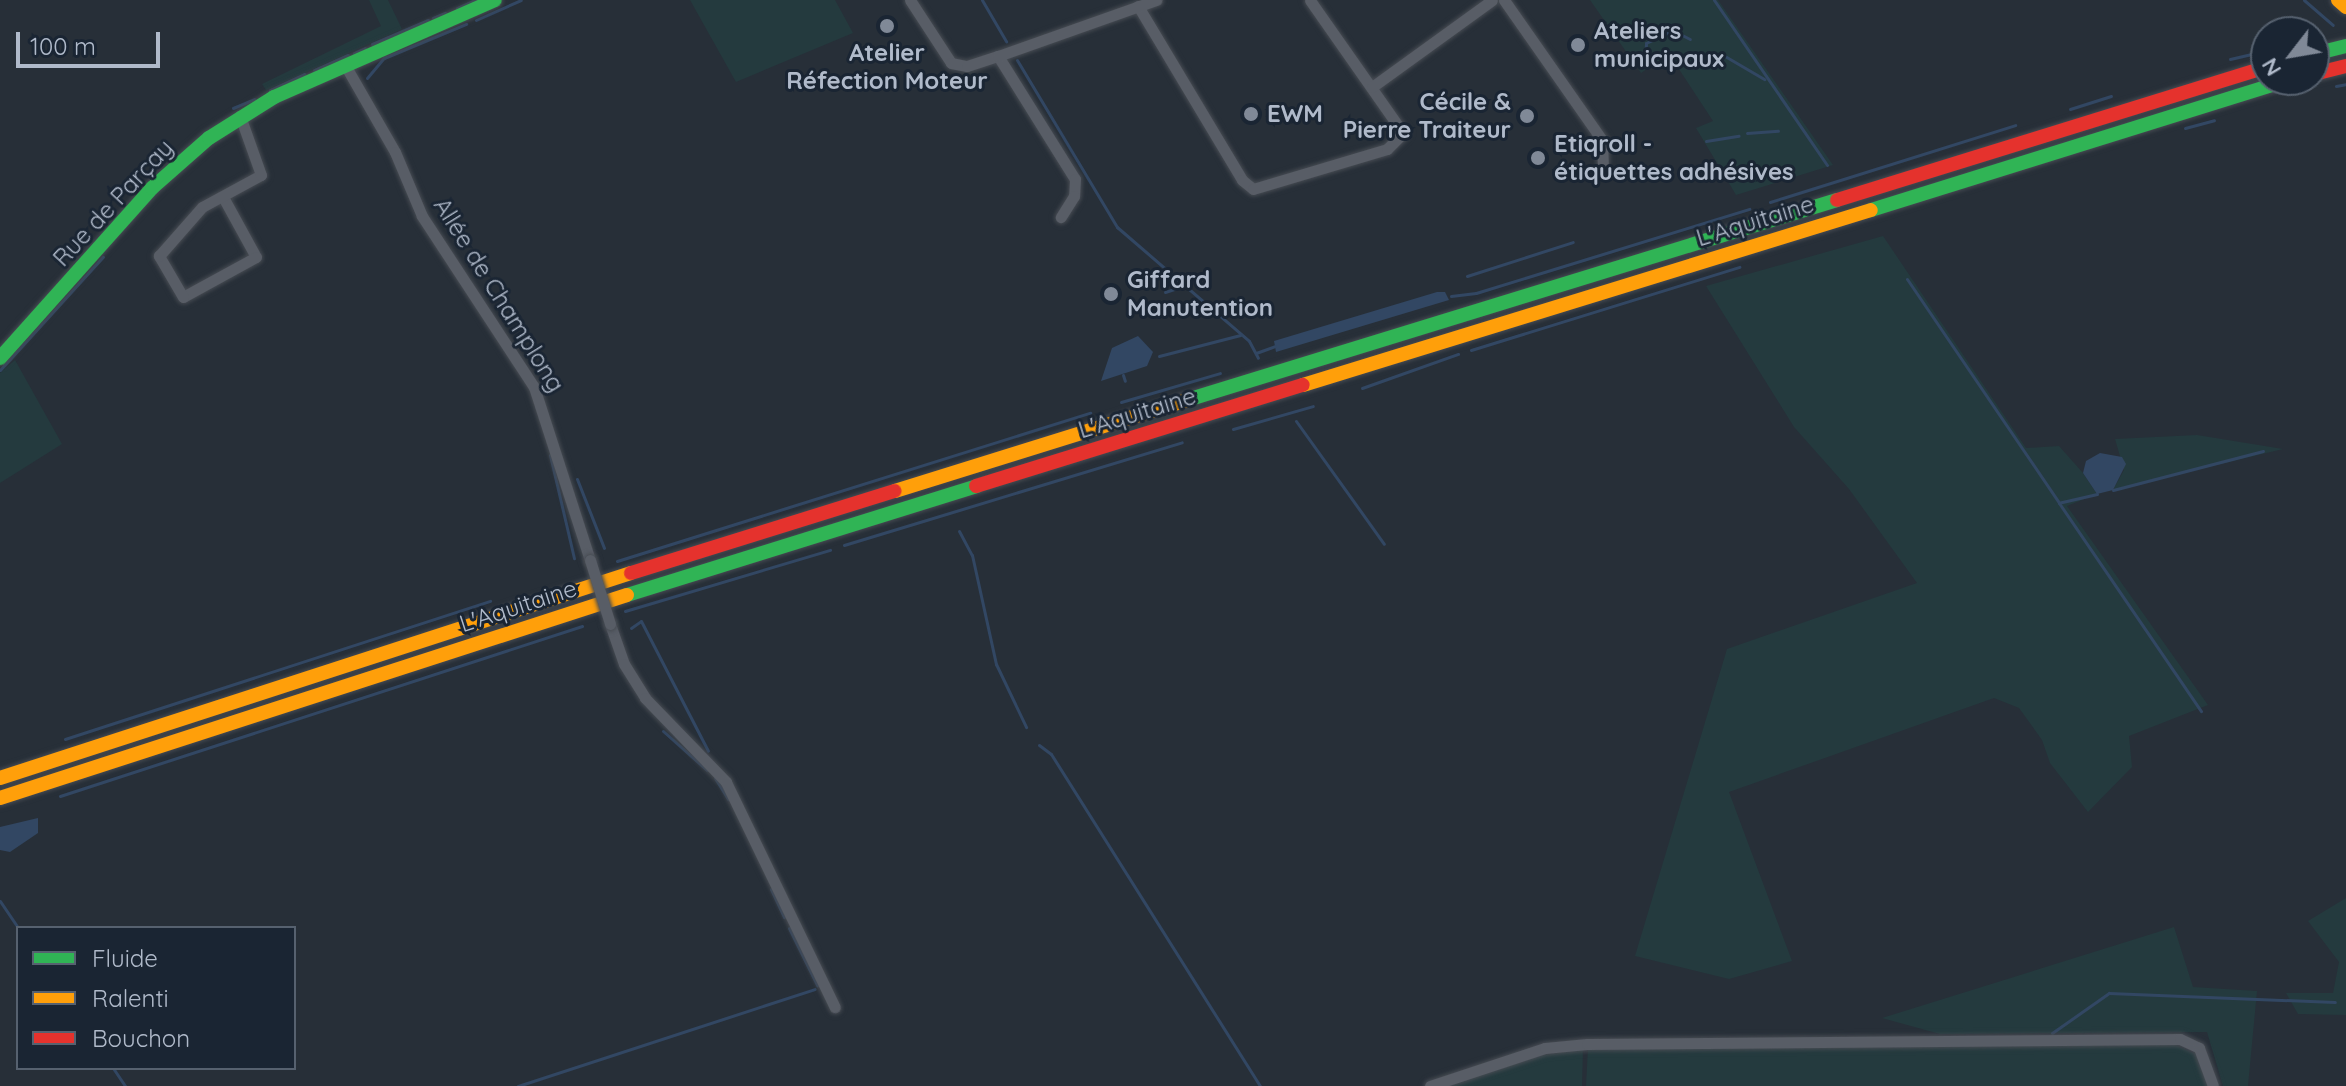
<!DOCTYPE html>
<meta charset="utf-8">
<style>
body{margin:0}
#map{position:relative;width:2346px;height:1086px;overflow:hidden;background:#272f38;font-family:Quicksand,sans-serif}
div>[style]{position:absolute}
.green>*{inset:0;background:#243a3e}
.water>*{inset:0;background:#324763}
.stream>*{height:3px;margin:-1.5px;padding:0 1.5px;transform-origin:1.5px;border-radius:1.5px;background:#324763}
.roads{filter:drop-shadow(0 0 2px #464b52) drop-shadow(0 0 2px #464b52)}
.street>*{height:11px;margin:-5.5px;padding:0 5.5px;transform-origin:5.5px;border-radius:5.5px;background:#585d66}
.fast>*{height:14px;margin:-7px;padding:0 7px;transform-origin:7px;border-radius:7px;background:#30b455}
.slow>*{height:14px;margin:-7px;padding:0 7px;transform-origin:7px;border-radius:7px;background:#ff9f0a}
.jam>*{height:14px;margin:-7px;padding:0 7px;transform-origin:7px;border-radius:7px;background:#e5322d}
.bridges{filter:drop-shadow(0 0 2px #464b52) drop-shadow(0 0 2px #464b52)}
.street-bridge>*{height:11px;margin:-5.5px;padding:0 5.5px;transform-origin:5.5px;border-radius:5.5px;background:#585d66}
.dots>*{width:22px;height:22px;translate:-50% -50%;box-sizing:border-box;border:4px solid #1a2533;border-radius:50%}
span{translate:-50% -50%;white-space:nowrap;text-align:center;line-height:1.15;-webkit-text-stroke:6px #1a2533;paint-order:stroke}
.poi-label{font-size:24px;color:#b0baca;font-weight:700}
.left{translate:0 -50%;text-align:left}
.right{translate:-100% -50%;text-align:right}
.street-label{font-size:24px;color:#b0baca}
.legend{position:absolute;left:16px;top:926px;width:280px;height:144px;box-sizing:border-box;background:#1a2533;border:2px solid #56616f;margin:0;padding:10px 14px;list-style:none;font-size:24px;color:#b0baca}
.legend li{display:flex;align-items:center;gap:16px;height:40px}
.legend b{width:40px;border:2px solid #56616f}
.north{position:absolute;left:2250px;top:16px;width:80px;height:80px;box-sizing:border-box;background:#1a2533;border:2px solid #56616f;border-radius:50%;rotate:239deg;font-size:22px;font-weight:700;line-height:32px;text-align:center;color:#b0baca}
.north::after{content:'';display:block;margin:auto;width:28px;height:36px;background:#808997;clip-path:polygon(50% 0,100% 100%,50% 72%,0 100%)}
.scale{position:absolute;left:16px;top:32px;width:144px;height:36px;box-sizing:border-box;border:4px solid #b0baca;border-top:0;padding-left:10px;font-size:24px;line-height:28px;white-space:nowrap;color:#b0baca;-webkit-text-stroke:6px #1a2533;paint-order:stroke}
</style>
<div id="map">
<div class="green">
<div style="clip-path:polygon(369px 0,388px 0,402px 29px,266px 90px,262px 84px,381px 26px)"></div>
<div style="clip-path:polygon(690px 0,835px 0,853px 33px,736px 82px)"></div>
<div style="clip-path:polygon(1590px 0,1718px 0,1833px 165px,1736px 195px,1696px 128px,1713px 121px,1669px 54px,1641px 73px)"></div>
<div style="clip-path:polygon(1883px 236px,2026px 448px,2059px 446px,2083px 473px,2097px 494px,2067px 506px,2208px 705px,2129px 736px,2132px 767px,2088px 812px,2050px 763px,2042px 740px,2019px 708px,1994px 698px,1729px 792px,1792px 961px,1729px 979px,1635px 956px,1727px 649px,1917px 583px,1849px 489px,1794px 427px,1706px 286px)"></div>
<div style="clip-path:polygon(15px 360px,62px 444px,0 483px,0 373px)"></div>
<div style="clip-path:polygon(2197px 435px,2283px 449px,2113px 490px,2124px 470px,2115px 439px)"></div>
<div style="clip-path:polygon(2346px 898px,2346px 1015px,2298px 1014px,2286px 993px,2333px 993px,2339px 962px,2308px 921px)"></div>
<div style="clip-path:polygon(2174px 927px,2193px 987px,2257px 991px,2248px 1086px,2223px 1086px,2207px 1032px,1940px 1034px,1882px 1018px)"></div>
<div style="clip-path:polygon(2173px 1044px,2196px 1054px,2209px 1086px,1586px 1086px,1588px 1048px)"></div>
<div style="clip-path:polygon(1583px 1049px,1582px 1086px,1448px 1086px,1533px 1057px)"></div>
</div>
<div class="water">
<div style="clip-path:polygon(1437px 292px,1445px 292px,1449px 300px,1276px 352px,1274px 341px)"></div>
<div style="clip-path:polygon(1138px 336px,1153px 352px,1147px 366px,1101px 381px,1112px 348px)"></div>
<div style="clip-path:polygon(2100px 453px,2122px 457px,2126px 464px,2113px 490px,2097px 494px,2083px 473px,2086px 461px)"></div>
<div style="clip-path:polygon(38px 818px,38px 833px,10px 852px,0 850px,0 827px)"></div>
</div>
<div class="stream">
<div style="left:982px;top:0;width:48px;rotate:59.7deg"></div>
<div style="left:1714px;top:0;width:200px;rotate:55.6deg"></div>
<div style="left:2304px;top:0;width:38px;rotate:41deg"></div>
<div style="left:457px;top:8px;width:20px;rotate:-24deg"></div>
<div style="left:433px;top:18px;width:13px;rotate:-23deg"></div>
<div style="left:476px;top:20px;width:49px;rotate:-24deg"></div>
<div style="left:1680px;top:34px;width:11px;rotate:27deg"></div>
<div style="left:372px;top:44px;width:61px;rotate:-23.2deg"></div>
<div style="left:354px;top:53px;width:12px;rotate:-24deg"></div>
<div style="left:1709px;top:55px;width:14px"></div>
<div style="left:1723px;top:55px;width:48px;rotate:30.3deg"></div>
<div style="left:2230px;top:59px;width:22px;rotate:-13deg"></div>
<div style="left:1017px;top:60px;width:195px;rotate:59.1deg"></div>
<div style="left:1117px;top:227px;width:174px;rotate:40.8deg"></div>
<div style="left:1249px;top:341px;width:19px;rotate:62deg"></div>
<div style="left:1644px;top:67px;width:24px;rotate:-85deg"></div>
<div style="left:1646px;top:43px;width:26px;rotate:-25deg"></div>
<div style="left:314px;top:70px;width:37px;rotate:-24deg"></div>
<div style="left:367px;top:78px;width:26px;rotate:-50deg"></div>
<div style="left:384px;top:58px;width:89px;rotate:-22.5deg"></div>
<div style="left:2336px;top:86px;width:10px;rotate:-11deg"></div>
<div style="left:270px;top:90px;width:38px;rotate:-25deg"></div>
<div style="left:233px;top:108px;width:23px;rotate:-23deg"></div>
<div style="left:2070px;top:109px;width:43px;rotate:-17.6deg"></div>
<div style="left:2185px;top:128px;width:30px;rotate:-15deg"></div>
<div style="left:1747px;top:133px;width:31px;rotate:-4deg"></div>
<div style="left:1706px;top:141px;width:33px;rotate:-9deg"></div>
<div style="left:1770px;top:202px;width:257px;rotate:-17.4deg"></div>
<div style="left:1467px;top:276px;width:111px;rotate:-17.8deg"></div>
<div style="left:1907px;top:279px;width:271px;rotate:55.8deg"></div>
<div style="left:1165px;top:292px;width:20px;rotate:-18deg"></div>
<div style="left:1451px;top:296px;width:25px;rotate:-7deg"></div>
<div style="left:1476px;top:293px;width:286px;rotate:-17.1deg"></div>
<div style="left:1471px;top:350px;width:281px;rotate:-17.2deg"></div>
<div style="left:1256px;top:353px;width:20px;rotate:-20deg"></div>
<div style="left:1159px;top:356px;width:84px;rotate:-14.5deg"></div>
<div style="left:0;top:370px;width:153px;rotate:-47.7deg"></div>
<div style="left:1123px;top:375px;width:6px;rotate:72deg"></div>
<div style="left:1362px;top:388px;width:102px;rotate:-19.5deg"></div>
<div style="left:1121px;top:402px;width:103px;rotate:-16.3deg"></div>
<div style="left:1296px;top:421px;width:151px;rotate:54.4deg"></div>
<div style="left:1233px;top:429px;width:83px;rotate:-16deg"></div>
<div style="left:550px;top:455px;width:106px;rotate:76.9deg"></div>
<div style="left:577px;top:479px;width:74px;rotate:68.6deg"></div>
<div style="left:2113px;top:490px;width:155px;rotate:-14.6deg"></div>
<div style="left:2097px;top:494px;width:39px;rotate:167deg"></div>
<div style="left:2059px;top:503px;width:252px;rotate:55.7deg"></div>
<div style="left:959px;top:531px;width:27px;rotate:62deg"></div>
<div style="left:972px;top:555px;width:112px;rotate:77.6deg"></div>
<div style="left:996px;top:664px;width:70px;rotate:64.5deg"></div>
<div style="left:844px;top:545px;width:353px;rotate:-16.9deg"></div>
<div style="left:617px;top:561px;width:496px;rotate:-17.4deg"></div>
<div style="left:625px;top:611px;width:214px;rotate:-16.6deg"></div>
<div style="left:631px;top:628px;width:12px;rotate:-35deg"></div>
<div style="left:641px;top:621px;width:146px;rotate:62.7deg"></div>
<div style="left:663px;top:731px;width:59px;rotate:41.6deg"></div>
<div style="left:65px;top:739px;width:447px;rotate:-18deg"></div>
<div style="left:1039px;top:745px;width:15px;rotate:37deg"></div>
<div style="left:1051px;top:754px;width:392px;rotate:57.8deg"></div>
<div style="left:715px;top:778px;width:25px;rotate:58deg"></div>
<div style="left:60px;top:796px;width:549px;rotate:-18.04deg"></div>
<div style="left:771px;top:889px;width:31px;rotate:65deg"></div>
<div style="left:0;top:901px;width:32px;rotate:56deg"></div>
<div style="left:789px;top:928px;width:64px;rotate:63.8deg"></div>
<div style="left:2052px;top:1033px;width:70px;rotate:-35.1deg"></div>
<div style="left:2109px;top:993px;width:226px;rotate:2.3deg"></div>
<div style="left:113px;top:1068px;width:22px;rotate:56deg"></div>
<div style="left:518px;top:1086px;width:312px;rotate:-18.1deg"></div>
</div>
<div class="roads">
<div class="street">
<div style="left:910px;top:0;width:75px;rotate:56.9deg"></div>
<div style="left:951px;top:63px;width:16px;rotate:11deg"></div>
<div style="left:967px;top:66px;width:33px;rotate:-18deg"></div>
<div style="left:998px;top:56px;width:145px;rotate:58deg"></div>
<div style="left:1075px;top:179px;width:17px;rotate:93deg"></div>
<div style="left:1074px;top:196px;width:25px;rotate:122deg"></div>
<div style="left:1504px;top:0;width:171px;rotate:55deg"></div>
<div style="left:1602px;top:140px;width:23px;rotate:88deg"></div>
<div style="left:1138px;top:6px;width:203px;rotate:59.1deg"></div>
<div style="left:1242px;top:180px;width:14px;rotate:39deg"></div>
<div style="left:1253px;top:189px;width:140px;rotate:-16.6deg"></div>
<div style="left:1387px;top:149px;width:23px;rotate:-45deg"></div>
<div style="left:1403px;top:133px;width:162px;rotate:-125deg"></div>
<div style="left:998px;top:56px;width:168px;rotate:-19.5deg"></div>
<div style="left:345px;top:65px;width:100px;rotate:60.1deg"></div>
<div style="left:395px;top:152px;width:69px;rotate:67.1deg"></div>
<div style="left:422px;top:216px;width:204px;rotate:56.8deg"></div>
<div style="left:534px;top:387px;width:182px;rotate:72.1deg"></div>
<div style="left:1372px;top:87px;width:148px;rotate:-35.9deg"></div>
<div style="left:223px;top:197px;width:68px;rotate:61.2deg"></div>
<div style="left:256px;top:257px;width:83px;rotate:151.3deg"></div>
<div style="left:183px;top:297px;width:48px;rotate:-120.3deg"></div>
<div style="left:159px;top:256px;width:65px;rotate:-48.7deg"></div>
<div style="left:202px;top:207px;width:67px;rotate:-28.5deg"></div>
<div style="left:261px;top:175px;width:63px;rotate:-109.6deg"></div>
<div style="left:610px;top:624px;width:42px;rotate:70.7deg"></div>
<div style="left:624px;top:664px;width:40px;rotate:58deg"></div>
<div style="left:645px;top:698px;width:117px;rotate:46deg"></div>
<div style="left:726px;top:782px;width:250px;rotate:64.2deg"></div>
<div style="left:1430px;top:1086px;width:121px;rotate:-18.3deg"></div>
<div style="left:1545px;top:1048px;width:42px;rotate:-5.4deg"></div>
<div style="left:1587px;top:1044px;width:593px;rotate:-0.48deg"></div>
<div style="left:2180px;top:1039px;width:21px;rotate:25deg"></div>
<div style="left:2199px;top:1048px;width:40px;rotate:69.8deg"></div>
</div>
<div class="fast">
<div style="left:2314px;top:54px;width:33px;rotate:-14deg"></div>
<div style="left:1871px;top:210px;width:438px;rotate:-17.3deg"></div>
<div style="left:0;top:358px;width:228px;rotate:-48.2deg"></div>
<div style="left:152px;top:188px;width:76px;rotate:-41.3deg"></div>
<div style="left:209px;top:138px;width:77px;rotate:-32.2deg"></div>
<div style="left:274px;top:97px;width:241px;rotate:-23.7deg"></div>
<div style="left:1187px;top:400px;width:680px;rotate:-17.1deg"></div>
<div style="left:627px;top:595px;width:366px;rotate:-17.3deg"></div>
</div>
<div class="slow">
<div style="left:2338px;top:0;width:11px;rotate:41deg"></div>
<div style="left:1303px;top:385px;width:594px;rotate:-17.12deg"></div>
<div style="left:895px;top:491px;width:306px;rotate:-17.3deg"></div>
<div style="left:0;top:778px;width:663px;rotate:-18deg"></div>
<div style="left:0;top:798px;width:659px;rotate:-17.94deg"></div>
</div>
<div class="jam">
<div style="left:2314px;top:74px;width:33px;rotate:-14deg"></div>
<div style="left:1837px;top:200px;width:449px;rotate:-17.2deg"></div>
<div style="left:976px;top:486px;width:342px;rotate:-17.2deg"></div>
<div style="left:631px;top:573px;width:276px;rotate:-17.3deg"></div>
</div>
</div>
<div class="bridges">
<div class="street-bridge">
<div style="left:590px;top:560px;width:67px;rotate:72.6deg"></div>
</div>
</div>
<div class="dots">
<div style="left:887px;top:26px;background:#808997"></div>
<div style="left:1578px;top:45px;background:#808997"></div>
<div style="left:1251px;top:114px;background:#808997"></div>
<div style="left:1527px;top:116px;background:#808997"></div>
<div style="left:1538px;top:158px;background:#808997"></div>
<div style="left:1111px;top:294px;background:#808997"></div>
</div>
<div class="poi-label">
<span class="left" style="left:1594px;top:45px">Ateliers<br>municipaux</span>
<span style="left:887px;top:67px">Atelier<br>Réfection Moteur</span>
<span class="right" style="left:1511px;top:116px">Cécile &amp;<br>Pierre Traiteur</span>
<span class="left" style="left:1267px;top:114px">EWM</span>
<span class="left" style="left:1554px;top:158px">Etiqroll -<br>étiquettes adhésives</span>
<span class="left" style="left:1127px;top:294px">Giffard<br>Manutention</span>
</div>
<div class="street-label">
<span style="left:113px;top:203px;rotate:-47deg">Rue de Parçay</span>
<span style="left:1755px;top:221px;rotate:-17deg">L'Aquitaine</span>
<span style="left:499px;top:295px;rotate:58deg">Allée de Champlong</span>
<span style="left:1137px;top:413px;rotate:-17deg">L'Aquitaine</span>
<span style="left:518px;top:606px;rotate:-18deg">L'Aquitaine</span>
</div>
<ul class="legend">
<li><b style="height:10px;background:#30b455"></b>Fluide</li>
<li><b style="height:10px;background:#ff9f0a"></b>Ralenti</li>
<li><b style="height:10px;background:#e5322d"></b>Bouchon</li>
</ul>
<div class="north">N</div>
<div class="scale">100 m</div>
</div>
